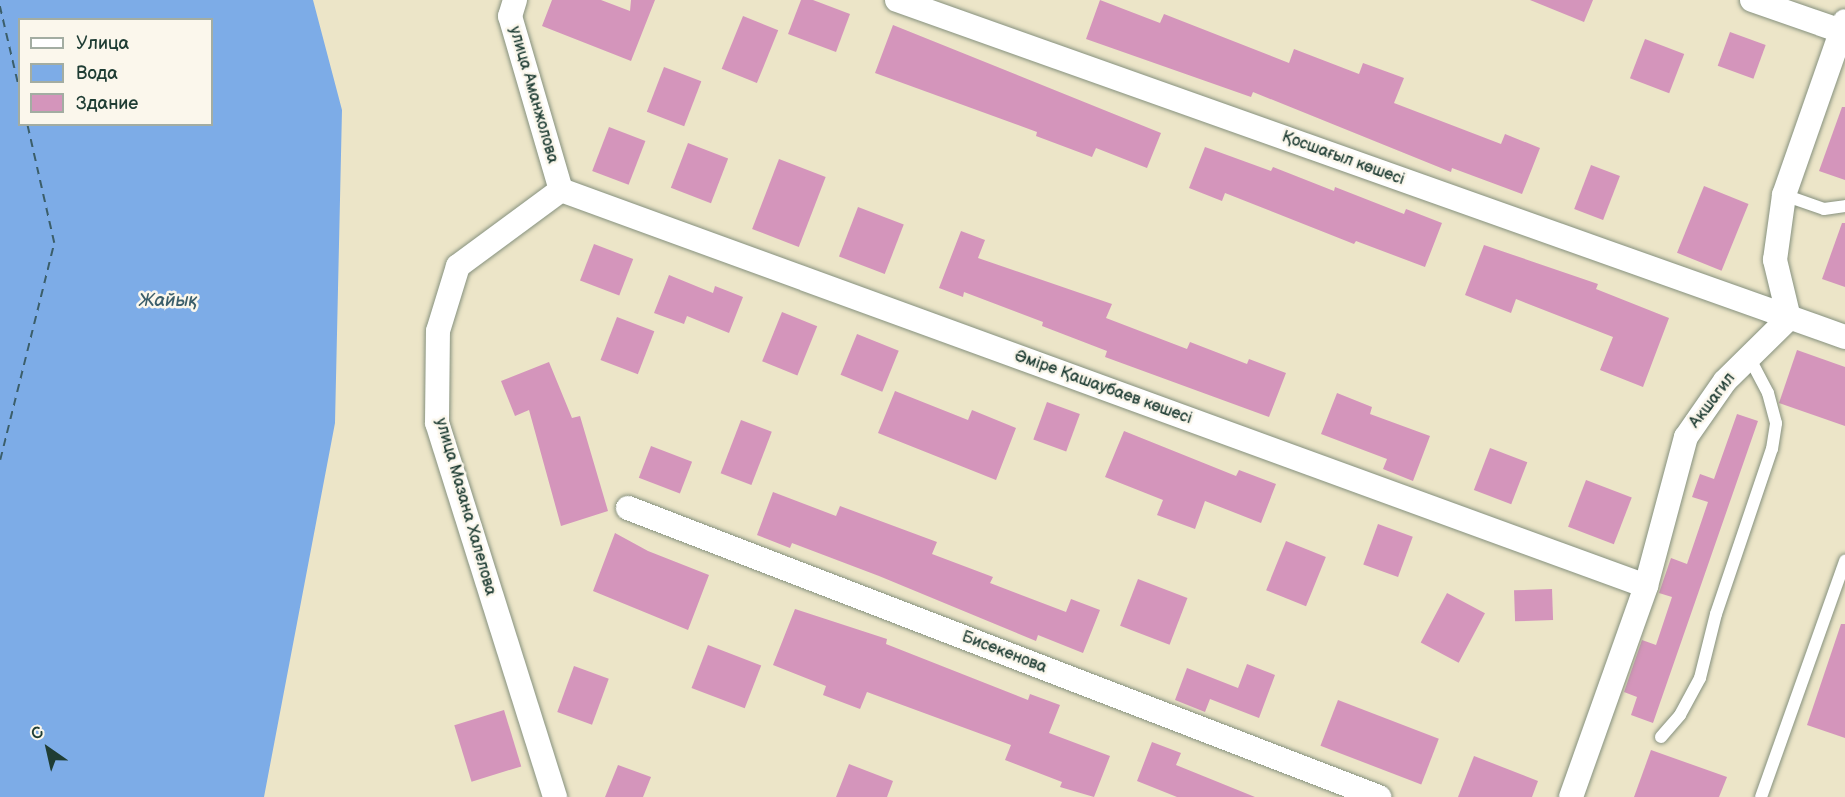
<!DOCTYPE html>
<meta charset="utf-8">
<style>
body{margin:0}
#map{position:relative;width:1845px;height:797px;overflow:hidden;background:#ece5c8;font-family:"Balsamiq Sans",sans-serif}
div>[style]{position:absolute}
.water>*{inset:0;background:#7dace7}
.ferry>*{height:1.5px;margin-top:-0.75px;transform-origin:0;background:repeating-linear-gradient(90deg,#3b5e6a 0 8px,transparent 0 14px)}
.building>*{inset:0;background:#d495bb;transform-origin:0 0}
.roads{filter:drop-shadow(0 0 2px #86917e) drop-shadow(0 0 2px #86917e)}
.lane>*{height:12px;margin:-6px;padding:0 6px;transform-origin:6px;border-radius:6px;background:#fff}
.street>*{height:24px;margin:-12px;padding:0 12px;transform-origin:12px;border-radius:12px;background:#fff}
span{translate:-50% -50%;white-space:nowrap;text-align:center;line-height:1.15;-webkit-text-stroke:5px #fbf7ec;paint-order:stroke}
.street-label{font-size:16px;color:#1f3d34}
.water-label{font-size:18px;color:#3b5e6a;font-style:italic}
.legend{position:absolute;left:18px;top:18px;width:195px;height:108px;box-sizing:border-box;background:#fbf7ec;border:2px solid #a3ada2;margin:0;padding:8px 10px;list-style:none;font-size:18px;color:#1f3d34}
.legend li{display:flex;align-items:center;gap:12px;height:30px}
.legend b{width:30px;border:2px solid #a3ada2}
.north{position:absolute;left:18px;top:719px;width:60px;height:60px;-webkit-text-stroke:4px #fbf7ec;paint-order:stroke;rotate:326deg;font-size:16px;font-weight:700;line-height:24px;text-align:center;color:#1f3d34}
.north::after{content:'';display:block;margin:auto;width:21px;height:27px;background:#1f3d34;clip-path:polygon(50% 0,100% 100%,50% 72%,0 100%)}
</style>
<div id="map">
<div class="water">
<div style="clip-path:polygon(evenodd,0 0,313px 0,342px 110px,335px 423px,264px 797px,0 797px,0 0,20px 20px,212px 20px,212px 124px,20px 124px,20px 20px)"></div>
</div>
<div class="ferry">
<div style="left:0;top:6px;width:87px;rotate:76.8deg"></div>
<div style="left:0;top:460px;width:224px;rotate:-76deg"></div>
<div style="left:54px;top:243px;width:122px;rotate:-102.8deg"></div>
</div>
<div class="building">
<div style="clip-path:polygon(552px 0,601px 0,630px 11px,631px 0,655px 0,631px 61px,542px 26px)"></div>
<div style="clip-path:polygon(801px 0,813px 0,850px 14px,836px 52px,788px 34px)"></div>
<div style="clip-path:polygon(1100px 0,1160px 23px,1164px 14px,1289px 63px,1294px 49px,1359px 74px,1363px 63px,1404px 78px,1394px 103px,1501px 144px,1505px 134px,1540px 148px,1522px 194px,1452px 168px,1451px 172px,1253px 92px,1251px 97px,1086px 39px)"></div>
<div style="clip-path:polygon(1530px 0,1593px 0,1584px 22px)"></div>
<div style="left:743px;top:16px;width:38px;height:57px;rotate:22deg"></div>
<div style="clip-path:polygon(893px 25px,1161px 133px,1147px 168px,1096px 148px,1092px 157px,1036px 136px,1037px 132px,875px 73px)"></div>
<div style="left:1730px;top:32px;width:38px;height:36px;rotate:20deg"></div>
<div style="left:1645px;top:39px;width:42px;height:42px;rotate:21deg"></div>
<div style="left:664px;top:67px;width:40px;height:48px;rotate:21deg"></div>
<div style="clip-path:polygon(1842px 107px,1845px 107px,1845px 180px,1819px 171px)"></div>
<div style="left:609px;top:127px;width:39px;height:47px;rotate:21deg"></div>
<div style="left:688px;top:143px;width:43px;height:48px;rotate:21deg"></div>
<div style="clip-path:polygon(1205px 147px,1271px 171px,1273px 167px,1334px 191px,1335px 187px,1404px 214px,1406px 209px,1442px 223px,1425px 267px,1356px 241px,1354px 244px,1225px 193px,1222px 201px,1189px 188px)"></div>
<div style="left:779px;top:159px;width:50px;height:75px;rotate:21deg"></div>
<div style="left:1591px;top:165px;width:31px;height:47px;rotate:21deg"></div>
<div style="left:1704px;top:186px;width:48px;height:72px;rotate:22deg"></div>
<div style="left:858px;top:207px;width:49px;height:53px;rotate:21deg"></div>
<div style="clip-path:polygon(1842px 223px,1845px 223px,1845px 287px,1822px 279px)"></div>
<div style="clip-path:polygon(961px 231px,985px 240px,978px 258px,1112px 304px,1106px 318px,1187px 349px,1190px 342px,1247px 364px,1249px 359px,1286px 373px,1269px 417px,1105px 357px,1107px 351px,1042px 326px,1043px 322px,964px 292px,963px 297px,939px 288px)"></div>
<div style="left:594px;top:244px;width:42px;height:39px;rotate:21deg"></div>
<div style="clip-path:polygon(1484px 245px,1598px 284px,1596px 289px,1669px 318px,1643px 387px,1600px 370px,1613px 337px,1516px 299px,1511px 313px,1465px 295px)"></div>
<div style="clip-path:polygon(669px 275px,713px 293px,715px 286px,743px 297px,729px 333px,687px 316px,684px 324px,654px 313px)"></div>
<div style="left:782px;top:312px;width:38px;height:53px;rotate:22deg"></div>
<div style="left:617px;top:317px;width:40px;height:46px;rotate:21deg"></div>
<div style="left:857px;top:334px;width:45px;height:44px;rotate:22deg"></div>
<div style="clip-path:polygon(1797px 350px,1845px 367px,1845px 426px,1779px 403px)"></div>
<div style="clip-path:polygon(549px 362px,572px 418px,580px 416px,608px 511px,561px 526px,529px 410px,515px 416px,501px 381px)"></div>
<div style="clip-path:polygon(895px 391px,968px 420px,972px 410px,1016px 428px,996px 480px,878px 433px)"></div>
<div style="clip-path:polygon(1337px 393px,1372px 407px,1370px 414px,1430px 436px,1413px 481px,1383px 469px,1387px 459px,1321px 434px)"></div>
<div style="left:1047px;top:402px;width:35px;height:40px;rotate:20deg"></div>
<div style="clip-path:polygon(1737px 414px,1758px 421px,1653px 723px,1631px 715px,1637px 697px,1624px 692px,1642px 640px,1656px 645px,1672px 597px,1659px 593px,1671px 558px,1687px 564px,1708px 502px,1692px 497px,1700px 474px,1714px 479px)"></div>
<div style="left:741px;top:420px;width:33px;height:57px;rotate:21deg"></div>
<div style="clip-path:polygon(1124px 431px,1236px 476px,1239px 470px,1276px 484px,1261px 523px,1205px 501px,1195px 529px,1157px 515px,1163px 500px,1105px 477px)"></div>
<div style="left:651px;top:446px;width:44px;height:34px;rotate:21deg"></div>
<div style="left:1490px;top:448px;width:40px;height:45px;rotate:21deg"></div>
<div style="left:1586px;top:480px;width:49px;height:50px;rotate:21deg"></div>
<div style="clip-path:polygon(773px 492px,836px 516px,840px 506px,937px 542px,932px 554px,993px 577px,990px 583px,1066px 612px,1071px 599px,1100px 610px,1083px 653px,1038px 635px,1036px 641px,879px 576px,792px 543px,790px 548px,757px 535px)"></div>
<div style="left:1378px;top:524px;width:37px;height:43px;rotate:20deg"></div>
<div style="clip-path:polygon(615px 533px,648px 551px,709px 575px,688px 630px,593px 591px)"></div>
<div style="left:1286px;top:541px;width:43px;height:53px;rotate:22deg"></div>
<div style="left:1138px;top:579px;width:53px;height:50px;rotate:21deg"></div>
<div style="left:1552px;top:589px;width:31px;height:38px;rotate:88deg"></div>
<div style="left:1447px;top:593px;width:43px;height:56px;rotate:28deg"></div>
<div style="clip-path:polygon(795px 609px,887px 639px,886px 644px,1028px 700px,1030px 694px,1060px 705px,1049px 733px,1110px 756px,1094px 797px,1060px 787px,1062px 782px,1005px 760px,1011px 745px,867px 692px,860px 709px,823px 695px,826px 686px,773px 665px)"></div>
<div style="clip-path:polygon(1841px 624px,1845px 624px,1845px 738px,1807px 725px)"></div>
<div style="left:708px;top:645px;width:57px;height:46px;rotate:21deg"></div>
<div style="clip-path:polygon(1247px 664px,1275px 675px,1259px 718px,1210px 699px,1205px 712px,1175px 700px,1187px 668px,1238px 688px)"></div>
<div style="left:574px;top:666px;width:37px;height:49px;rotate:20deg"></div>
<div style="left:1338px;top:700px;width:108px;height:49px;rotate:21deg"></div>
<div style="left:504px;top:710px;width:59px;height:52px;rotate:73deg"></div>
<div style="clip-path:polygon(1152px 742px,1181px 753px,1176px 765px,1255px 797px,1177px 797px,1137px 781px)"></div>
<div style="clip-path:polygon(1651px 750px,1727px 777px,1719px 797px,1634px 797px)"></div>
<div style="clip-path:polygon(1474px 756px,1538px 781px,1532px 797px,1458px 797px)"></div>
<div style="clip-path:polygon(849px 764px,893px 781px,887px 797px,836px 797px)"></div>
<div style="clip-path:polygon(618px 765px,651px 777px,643px 797px,605px 797px)"></div>
</div>
<div class="roads">
<div class="lane">
<div style="left:1784px;top:195px;width:42px;rotate:19.3deg"></div>
<div style="left:1824px;top:209px;width:21px;rotate:-8deg"></div>
<div style="left:1661px;top:737px;width:29px;rotate:-49deg"></div>
<div style="left:1680px;top:715px;width:42px;rotate:-61.6deg"></div>
<div style="left:1700px;top:678px;width:66px;rotate:-76deg"></div>
<div style="left:1716px;top:614px;width:174px;rotate:-71.3deg"></div>
<div style="left:1772px;top:449px;width:26px;rotate:-81deg"></div>
<div style="left:1776px;top:423px;width:31px;rotate:-105deg"></div>
<div style="left:1768px;top:393px;width:41px;rotate:-117.8deg"></div>
<div style="left:1761px;top:797px;width:251px;rotate:-70.4deg"></div>
</div>
<div class="street">
<div style="left:515px;top:0;width:17px;rotate:107deg"></div>
<div style="left:510px;top:16px;width:181px;rotate:73.7deg"></div>
<div style="left:897px;top:0;width:1006px;rotate:19.57deg"></div>
<div style="left:1752px;top:0;width:94px;rotate:19.2deg"></div>
<div style="left:561px;top:190px;width:1155px;rotate:20.05deg"></div>
<div style="left:628px;top:508px;width:805px;rotate:21.05deg"></div>
<div style="left:555px;top:797px;width:392px;rotate:-107.5deg"></div>
<div style="left:437px;top:423px;width:92px;rotate:-89.4deg"></div>
<div style="left:438px;top:331px;width:68px;rotate:-72.9deg"></div>
<div style="left:458px;top:266px;width:128px;rotate:-36.4deg"></div>
<div style="left:1571px;top:797px;width:224px;rotate:-70.4deg"></div>
<div style="left:1646px;top:586px;width:154px;rotate:-75deg"></div>
<div style="left:1686px;top:437px;width:68px;rotate:-55.1deg"></div>
<div style="left:1725px;top:381px;width:90px;rotate:-44.5deg"></div>
<div style="left:1789px;top:318px;width:60px;rotate:-103.6deg"></div>
<div style="left:1775px;top:260px;width:66px;rotate:-82.1deg"></div>
<div style="left:1784px;top:195px;width:184px;rotate:-70.7deg"></div>
</div>
</div>
<div class="street-label">
<span style="left:533px;top:95px;rotate:74deg">улица Аманжолова</span>
<span style="left:1343px;top:159px;rotate:20deg">Қосшағыл көшесі</span>
<span style="left:1103px;top:388px;rotate:20deg">Әміре Қашаубаев көшесі</span>
<span style="left:1713px;top:401px;rotate:-53deg">Акшагил</span>
<span style="left:465px;top:507px;rotate:74deg">улица Мазана Халелова</span>
<span style="left:1004px;top:653px;rotate:21deg">Бисекенова</span>
</div>
<div class="water-label">
<span style="left:168px;top:301px">Жайық</span>
</div>
<ul class="legend">
<li><b style="height:8px;background:#fff"></b>Улица</li>
<li><b style="height:16px;background:#7dace7"></b>Вода</li>
<li><b style="height:16px;background:#d495bb"></b>Здание</li>
</ul>
<div class="north">С</div>
</div>
